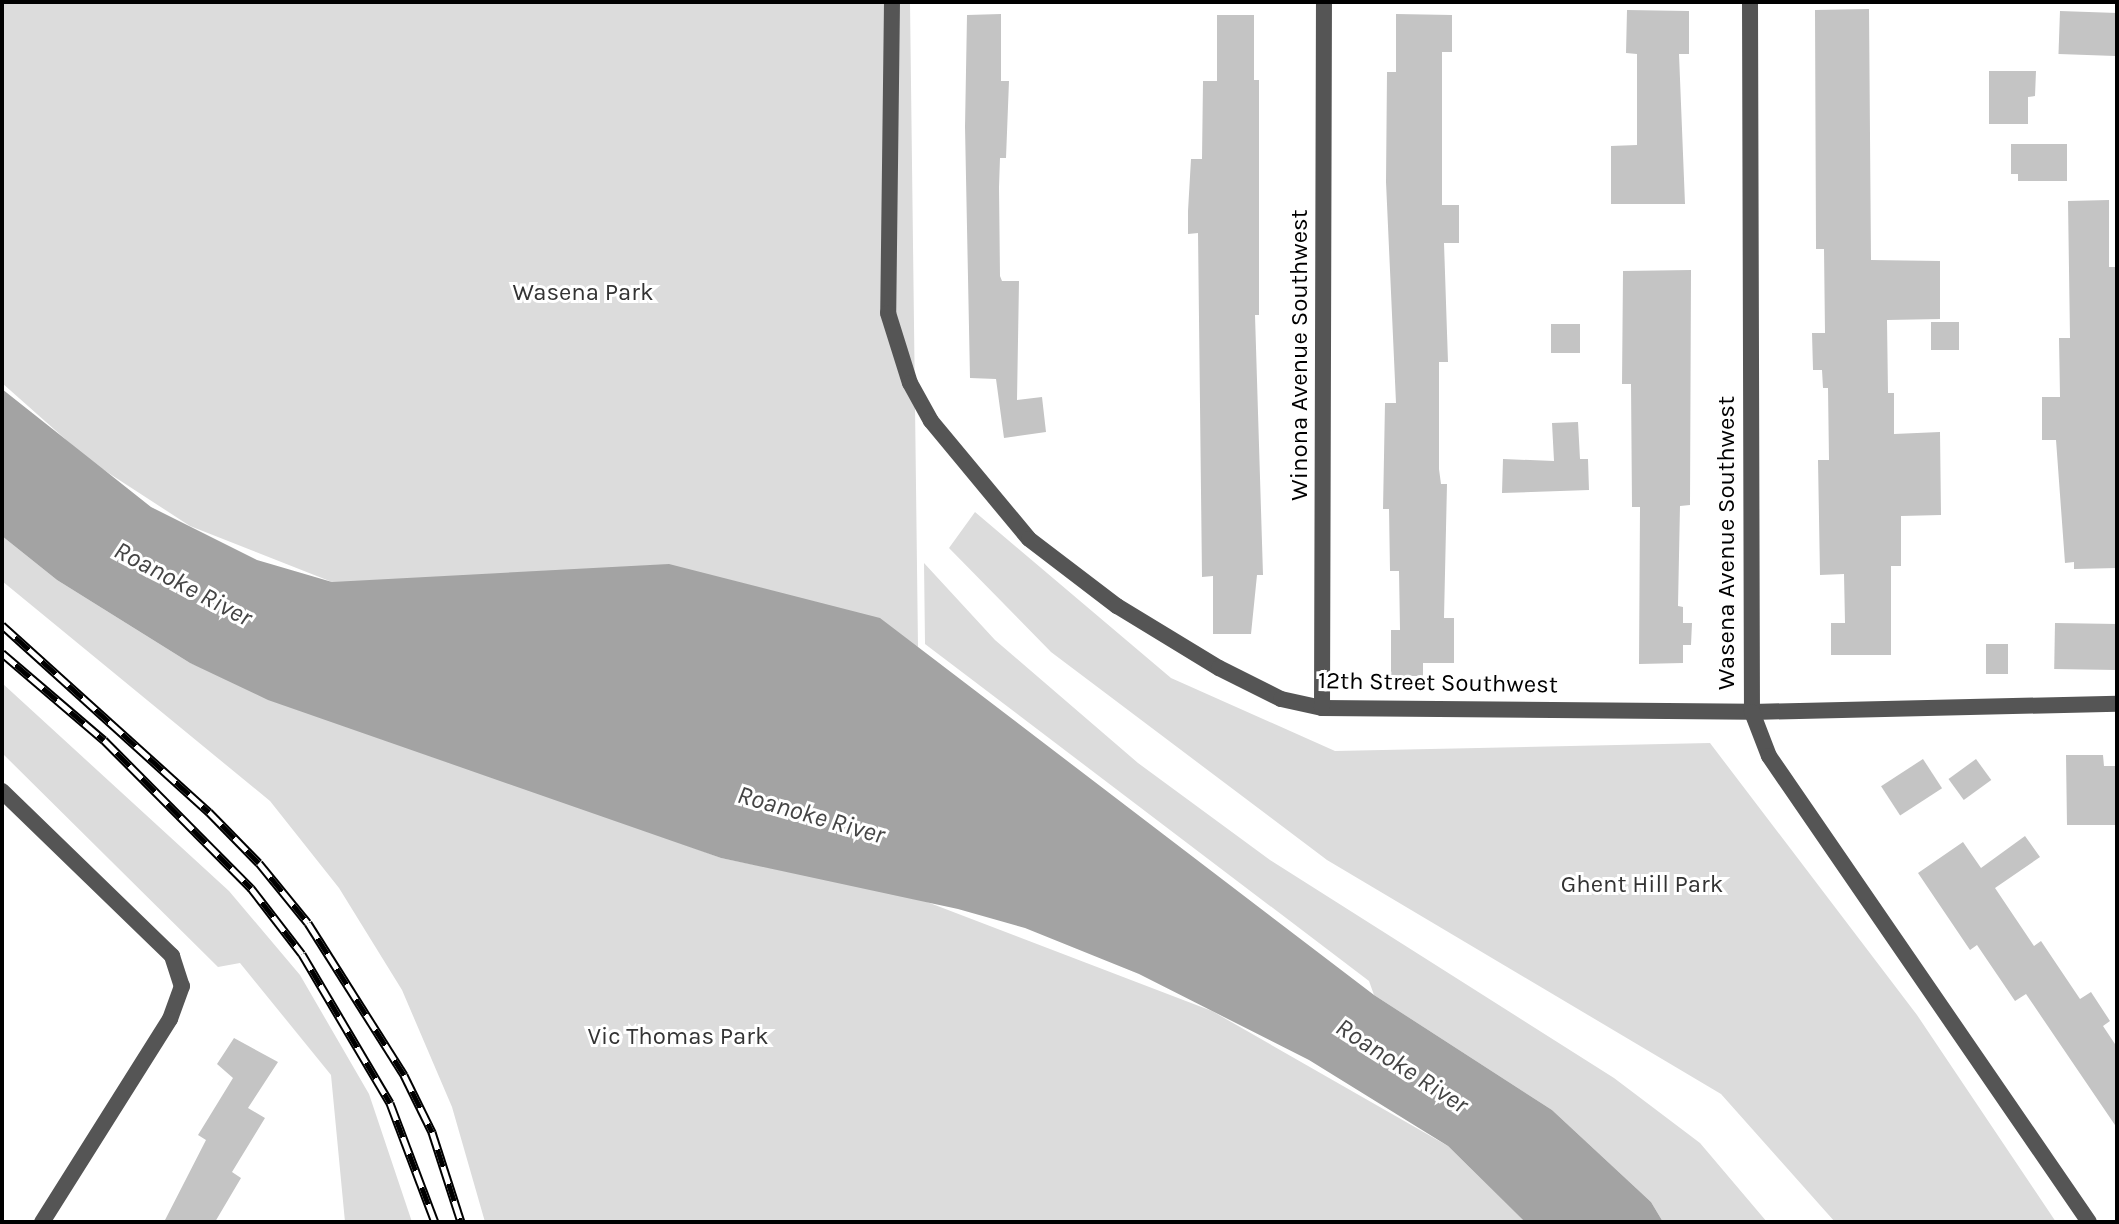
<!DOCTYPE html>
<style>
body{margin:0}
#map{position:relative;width:2119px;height:1224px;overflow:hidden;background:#fff;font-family:Karla,sans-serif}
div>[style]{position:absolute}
.green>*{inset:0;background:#dcdcdc}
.water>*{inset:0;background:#a3a3a3}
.building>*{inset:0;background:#c4c4c4;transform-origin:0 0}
.street>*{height:16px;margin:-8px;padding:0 8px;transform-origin:8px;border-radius:8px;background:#555}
.rail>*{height:9px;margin-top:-4.5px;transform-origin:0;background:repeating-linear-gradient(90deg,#fff 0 18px,#000 0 36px);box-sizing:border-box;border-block:2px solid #000}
span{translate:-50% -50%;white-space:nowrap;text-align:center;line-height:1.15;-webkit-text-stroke:6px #fff;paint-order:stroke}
.park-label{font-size:24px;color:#333}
.street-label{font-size:24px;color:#000}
.water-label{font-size:26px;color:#444;font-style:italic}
.frame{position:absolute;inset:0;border:4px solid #000;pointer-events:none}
</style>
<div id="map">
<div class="green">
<div style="clip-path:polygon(2px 2px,910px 2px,918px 647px,757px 587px,332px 582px,190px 526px,90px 461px,2px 383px)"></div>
<div style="clip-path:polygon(975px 512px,1171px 678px,1335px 751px,1710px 743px,1917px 1015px,2056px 1222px,1835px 1222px,1721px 1094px,1327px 860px,1051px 652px,949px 548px)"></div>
<div style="clip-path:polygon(2px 536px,57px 580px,190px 663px,721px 858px,914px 897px,1212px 1011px,1448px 1146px,1525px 1222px,485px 1222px,452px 1107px,402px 990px,339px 888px,270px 801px,2px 581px)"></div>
<div style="clip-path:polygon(924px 563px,995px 640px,1138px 763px,1270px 860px,1614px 1078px,1700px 1143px,1767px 1222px,1663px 1222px,1651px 1202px,1552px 1110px,1374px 995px,1369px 981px,925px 644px)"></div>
<div style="clip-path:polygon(2px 683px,229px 891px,300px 975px,369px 1094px,412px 1222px,345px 1222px,331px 1075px,240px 963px,218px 967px,2px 753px)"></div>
</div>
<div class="water">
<div style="clip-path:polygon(2px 389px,151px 507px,257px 560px,332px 582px,669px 564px,880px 618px,1374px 995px,1552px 1110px,1651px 1202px,1663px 1222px,1525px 1222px,1448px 1146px,1309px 1060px,1139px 974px,1025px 928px,958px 909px,721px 858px,268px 700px,190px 663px,57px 580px,2px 536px)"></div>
</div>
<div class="building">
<div style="clip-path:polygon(1869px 9px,1871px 260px,1940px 261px,1940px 319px,1887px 320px,1888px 393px,1894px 393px,1894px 434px,1940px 432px,1941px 515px,1901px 516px,1901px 566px,1891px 566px,1891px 655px,1831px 655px,1831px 623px,1845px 623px,1844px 574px,1820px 575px,1818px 460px,1829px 460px,1828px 388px,1823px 388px,1822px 370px,1813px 370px,1812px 333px,1825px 333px,1824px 249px,1816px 249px,1815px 10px)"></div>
<div style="clip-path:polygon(1627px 10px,1689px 11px,1689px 54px,1679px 54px,1685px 204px,1611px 204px,1611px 146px,1637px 145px,1637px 54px,1626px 53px)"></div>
<div style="left:2060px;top:11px;width:57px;height:43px;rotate:2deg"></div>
<div style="clip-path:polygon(1001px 14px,1001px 81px,1009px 81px,1006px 158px,1000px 158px,999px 187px,1000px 276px,1002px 281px,1019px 281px,1017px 400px,1042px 397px,1046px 432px,1004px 438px,996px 379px,970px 378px,965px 127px,967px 15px)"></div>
<div style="clip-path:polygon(1396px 14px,1452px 15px,1452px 52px,1442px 52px,1442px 205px,1459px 205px,1459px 243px,1444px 243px,1448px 362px,1439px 362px,1439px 469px,1441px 484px,1447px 484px,1444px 618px,1454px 618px,1454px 663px,1423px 663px,1423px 676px,1391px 676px,1391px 630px,1400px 630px,1399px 571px,1390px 571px,1389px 509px,1383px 509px,1385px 403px,1396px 403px,1386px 182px,1387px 72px,1396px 72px)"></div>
<div style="clip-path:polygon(1217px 15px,1254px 15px,1254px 80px,1259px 80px,1259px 315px,1255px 315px,1263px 575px,1257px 575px,1251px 634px,1213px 634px,1213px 576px,1202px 577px,1198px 233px,1188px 234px,1188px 211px,1191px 159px,1202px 159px,1203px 81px,1217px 81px)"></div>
<div style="clip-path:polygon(1989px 71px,2036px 71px,2035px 96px,2028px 97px,2028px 124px,1989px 124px)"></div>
<div style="clip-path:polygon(2011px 144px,2067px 144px,2067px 181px,2018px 181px,2018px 174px,2011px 174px)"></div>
<div style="clip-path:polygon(2109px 200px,2109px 267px,2117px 267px,2117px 568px,2074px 569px,2074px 562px,2065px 563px,2056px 440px,2042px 440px,2042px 397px,2060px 397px,2059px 338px,2070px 338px,2068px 201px)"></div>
<div style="clip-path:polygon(1691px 270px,1690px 505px,1680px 506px,1678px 606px,1683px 607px,1683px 623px,1692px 623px,1691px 645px,1683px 645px,1683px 663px,1639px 664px,1640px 507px,1632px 507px,1631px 384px,1622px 384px,1623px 271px)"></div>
<div style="left:1931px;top:322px;width:28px;height:28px"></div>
<div style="left:1551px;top:324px;width:29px;height:29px"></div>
<div style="clip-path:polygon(1578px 422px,1580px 459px,1588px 459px,1589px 490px,1502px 493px,1503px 459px,1554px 461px,1552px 423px)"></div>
<div style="left:2055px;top:623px;width:62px;height:46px;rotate:1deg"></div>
<div style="left:1986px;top:644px;width:22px;height:30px"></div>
<div style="clip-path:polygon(2066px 755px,2103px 755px,2104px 766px,2117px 766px,2117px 825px,2067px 825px)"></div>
<div style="left:1923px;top:759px;width:35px;height:50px;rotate:57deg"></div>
<div style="left:1976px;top:759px;width:26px;height:34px;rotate:54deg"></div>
<div style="clip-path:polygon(2025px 836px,2040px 857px,1995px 888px,2034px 946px,2041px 941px,2080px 999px,2091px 992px,2110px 1021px,2103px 1026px,2117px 1047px,2117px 1128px,2026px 994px,2015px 1001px,1977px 945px,1970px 950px,1918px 873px,1963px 842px,1981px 868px)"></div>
<div style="clip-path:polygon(234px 1038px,278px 1062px,248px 1108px,265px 1118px,232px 1172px,241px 1178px,215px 1222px,164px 1222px,206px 1140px,198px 1135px,233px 1078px,217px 1064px)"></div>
</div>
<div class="street">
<div style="left:892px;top:2px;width:311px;rotate:90.7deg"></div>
<div style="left:888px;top:313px;width:73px;rotate:72.6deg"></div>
<div style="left:910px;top:383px;width:43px;rotate:61.1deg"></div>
<div style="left:931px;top:421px;width:153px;rotate:50.3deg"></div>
<div style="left:1029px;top:539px;width:111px;rotate:37.3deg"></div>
<div style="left:1117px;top:606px;width:119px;rotate:31.3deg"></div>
<div style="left:1219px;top:668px;width:69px;rotate:26.6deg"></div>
<div style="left:1281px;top:699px;width:42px;rotate:12.4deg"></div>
<div style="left:1322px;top:708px;width:430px;rotate:0.5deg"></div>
<div style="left:1752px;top:712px;width:365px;rotate:-1.3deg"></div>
<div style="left:1750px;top:2px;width:710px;rotate:89.84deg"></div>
<div style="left:1752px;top:712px;width:47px;rotate:68.9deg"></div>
<div style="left:1769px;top:756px;width:565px;rotate:55.52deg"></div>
<div style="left:1322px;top:708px;width:706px;rotate:-89.84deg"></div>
<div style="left:2px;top:791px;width:237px;rotate:44.1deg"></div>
<div style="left:172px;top:956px;width:32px;rotate:72deg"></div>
<div style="left:182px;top:986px;width:35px;rotate:110deg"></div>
<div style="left:170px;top:1019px;width:240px;rotate:122.2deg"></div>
</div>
<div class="rail">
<div style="left:2px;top:625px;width:279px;rotate:42.1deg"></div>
<div style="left:209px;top:812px;width:71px;rotate:45.6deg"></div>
<div style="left:259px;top:863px;width:77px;rotate:50.8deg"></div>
<div style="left:308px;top:923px;width:180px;rotate:57.7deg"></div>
<div style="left:404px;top:1075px;width:64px;rotate:63.8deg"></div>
<div style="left:432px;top:1132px;width:95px;rotate:72.1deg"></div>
<div style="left:2px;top:653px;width:134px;rotate:40.5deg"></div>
<div style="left:104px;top:740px;width:209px;rotate:45.2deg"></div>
<div style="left:251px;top:888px;width:83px;rotate:52.3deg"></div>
<div style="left:302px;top:954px;width:173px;rotate:59.4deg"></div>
<div style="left:390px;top:1103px;width:127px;rotate:69.3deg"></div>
</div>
<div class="park-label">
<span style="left:583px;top:293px">Wasena Park</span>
<span style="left:1642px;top:885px">Ghent Hill Park</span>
<span style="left:678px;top:1037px">Vic Thomas Park</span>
</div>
<div class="street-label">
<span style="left:1300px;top:355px;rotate:-90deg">Winona Avenue Southwest</span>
<span style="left:1727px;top:543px;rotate:-90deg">Wasena Avenue Southwest</span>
<span style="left:1438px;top:683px;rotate:1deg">12th Street Southwest</span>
</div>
<div class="water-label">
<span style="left:183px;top:584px;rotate:28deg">Roanoke River</span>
<span style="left:811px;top:815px;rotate:16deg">Roanoke River</span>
<span style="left:1402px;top:1066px;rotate:33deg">Roanoke River</span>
</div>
<div class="frame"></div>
</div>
